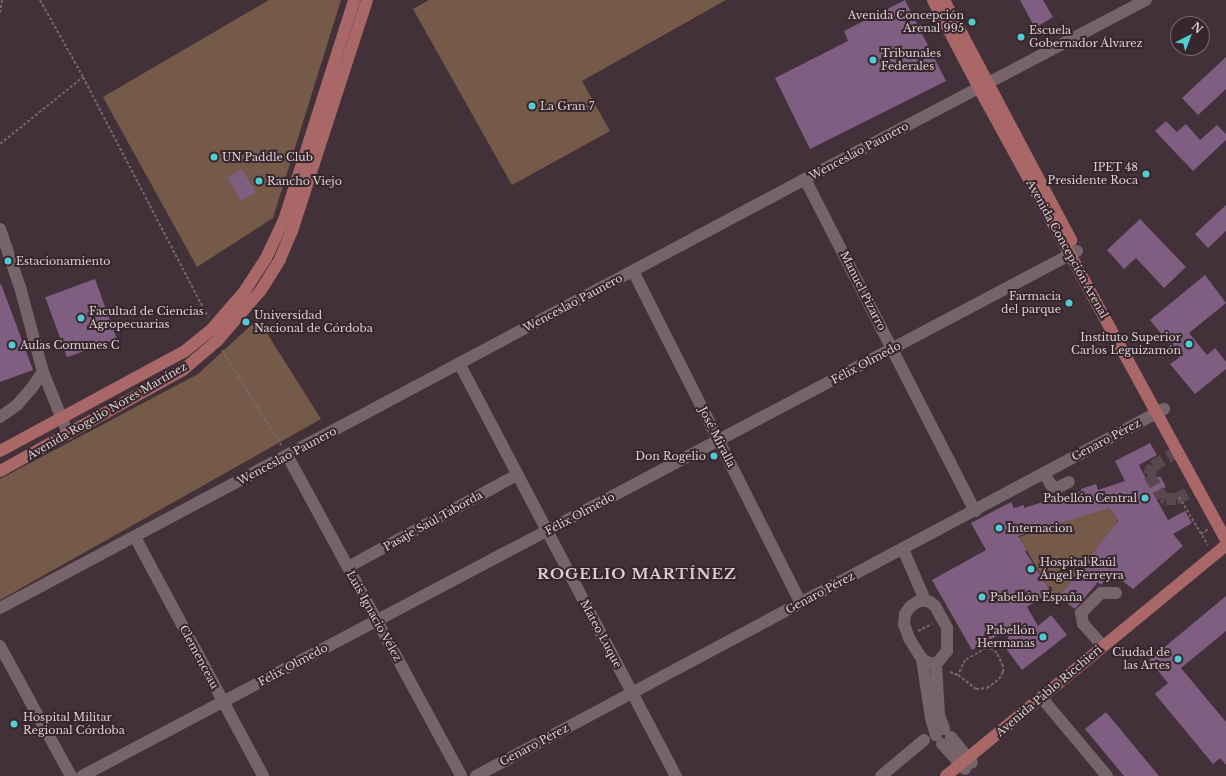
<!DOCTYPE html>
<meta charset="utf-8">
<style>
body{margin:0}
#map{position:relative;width:1226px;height:776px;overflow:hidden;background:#423138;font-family:"Libre Baskerville",serif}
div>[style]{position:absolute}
.green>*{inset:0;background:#755a49}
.building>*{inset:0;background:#7f5e82;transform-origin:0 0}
.minor-tunnel>*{height:12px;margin-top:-6px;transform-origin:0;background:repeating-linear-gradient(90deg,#59494f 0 12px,transparent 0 18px)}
.path>*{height:2px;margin-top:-1px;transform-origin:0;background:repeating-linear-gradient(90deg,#75666c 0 3px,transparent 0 5px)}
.minor>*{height:12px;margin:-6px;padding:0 6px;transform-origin:6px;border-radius:6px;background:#77646b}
.major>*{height:12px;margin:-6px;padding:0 6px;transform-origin:6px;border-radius:6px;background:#a96767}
.dots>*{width:11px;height:11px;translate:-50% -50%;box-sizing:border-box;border:2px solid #37272d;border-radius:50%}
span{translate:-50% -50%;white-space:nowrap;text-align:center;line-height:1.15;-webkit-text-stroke:4px #37272d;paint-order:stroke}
.poi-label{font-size:11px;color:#dacfd3}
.right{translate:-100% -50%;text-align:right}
.left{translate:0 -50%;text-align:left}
.street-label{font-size:11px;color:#dacfd3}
.district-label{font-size:15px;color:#dacfd3;font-weight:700;letter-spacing:1px}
.north{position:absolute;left:1170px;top:16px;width:40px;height:40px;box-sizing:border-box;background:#37272d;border:1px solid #786a6f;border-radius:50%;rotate:42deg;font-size:11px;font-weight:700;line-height:16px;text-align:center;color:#dacfd3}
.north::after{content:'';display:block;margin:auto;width:14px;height:18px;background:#51ccd2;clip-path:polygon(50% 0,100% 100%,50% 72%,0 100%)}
</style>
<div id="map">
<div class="green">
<div style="clip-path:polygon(269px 0,341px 0,273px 218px,197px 267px,103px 97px)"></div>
<div style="clip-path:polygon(429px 0,726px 0,582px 81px,610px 131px,512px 185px,413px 9px)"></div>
<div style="clip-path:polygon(258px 319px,321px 419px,0 600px,0 479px,198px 374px)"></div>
<div style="clip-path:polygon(1108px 507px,1117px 520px,1116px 525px,1059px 597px,1040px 598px,1053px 590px,1050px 586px,1048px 587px,1019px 537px)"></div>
</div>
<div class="building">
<div style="clip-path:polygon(905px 0,946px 81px,810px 149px,775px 78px,848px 41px,844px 31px)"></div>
<div style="clip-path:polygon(1020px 0,1043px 0,1053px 17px,1035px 28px)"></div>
<div style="clip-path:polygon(1226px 57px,1226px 89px,1198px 115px,1182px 98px)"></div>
<div style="clip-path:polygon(1166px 121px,1177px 132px,1186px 124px,1200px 140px,1217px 125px,1226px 134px,1226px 140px,1193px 171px,1155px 131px)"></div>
<div style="left:242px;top:169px;width:27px;height:17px;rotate:59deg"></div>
<div style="clip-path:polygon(1226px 205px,1226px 231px,1208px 248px,1195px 234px)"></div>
<div style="clip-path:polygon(1140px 219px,1186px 267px,1164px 288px,1136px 258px,1124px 269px,1107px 250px)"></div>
<div style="clip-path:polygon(1205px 275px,1226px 303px,1189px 333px,1207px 355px,1215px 348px,1226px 362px,1226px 369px,1195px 394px,1170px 364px,1180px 357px,1150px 320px)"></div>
<div style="left:95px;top:279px;width:64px;height:53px;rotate:70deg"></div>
<div style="clip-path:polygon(1px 284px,33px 370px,0 382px,0 285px)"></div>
<div style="clip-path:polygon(1150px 443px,1157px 455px,1139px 465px,1148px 483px,1160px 476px,1166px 487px,1153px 493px,1168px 520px,1185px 511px,1192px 523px,1173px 534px,1183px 546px,1133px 589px,1111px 572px,1101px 585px,1098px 582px,1075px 609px,1059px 597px,1118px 521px,1109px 508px,1018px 536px,1027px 550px,1025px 551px,1051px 592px,1027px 607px,1038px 626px,1051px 615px,1067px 635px,1022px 670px,1007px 650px,1009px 629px,972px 650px,932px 580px,986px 550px,971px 523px,1011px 502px,1014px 508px,1024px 505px,1024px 508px,1046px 501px,1046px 498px,1059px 494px,1061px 498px,1081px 491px,1081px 489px,1096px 484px,1098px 490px,1125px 481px,1115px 461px)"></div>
<div style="clip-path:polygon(1226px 596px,1226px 631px,1181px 668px,1226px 722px,1226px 765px,1220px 758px,1213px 764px,1155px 694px,1168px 683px,1149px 660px)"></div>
<div style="clip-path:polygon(1106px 712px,1159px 776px,1124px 776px,1085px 729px)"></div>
</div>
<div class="minor-tunnel">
<div style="left:1178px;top:451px;width:29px;rotate:149deg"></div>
<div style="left:1153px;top:466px;width:10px;rotate:114deg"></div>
<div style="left:1149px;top:475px;width:26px;rotate:59deg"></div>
<div style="left:1162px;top:497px;width:4px;rotate:27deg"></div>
<div style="left:1166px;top:499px;width:10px"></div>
<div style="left:1176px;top:499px;width:25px;rotate:-27deg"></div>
</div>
<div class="path">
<div style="left:40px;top:0;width:88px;rotate:60.8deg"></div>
<div style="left:83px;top:77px;width:271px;rotate:62.5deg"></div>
<div style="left:0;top:13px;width:13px;rotate:-81deg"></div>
<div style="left:0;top:144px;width:107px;rotate:-38.9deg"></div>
<div style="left:222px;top:350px;width:112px;rotate:58.2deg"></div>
<div style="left:1179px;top:497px;width:56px;rotate:58.9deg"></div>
<div style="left:1201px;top:534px;width:9px;rotate:-36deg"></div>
<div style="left:918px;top:631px;width:16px;rotate:-27deg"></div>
<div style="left:950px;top:672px;width:9px;rotate:21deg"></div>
<div style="left:958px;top:675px;width:23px;rotate:38deg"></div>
<div style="left:976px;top:689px;width:11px;rotate:-5deg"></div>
<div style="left:987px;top:688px;width:15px;rotate:-37deg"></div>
<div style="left:999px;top:679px;width:8px;rotate:-60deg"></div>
<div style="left:1003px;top:672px;width:6px;rotate:-90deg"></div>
<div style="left:1003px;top:666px;width:14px;rotate:-115deg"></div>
<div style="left:997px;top:653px;width:6px;rotate:-141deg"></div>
<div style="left:992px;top:649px;width:6px;rotate:-171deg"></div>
<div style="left:986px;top:648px;width:24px;rotate:150deg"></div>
<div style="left:965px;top:660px;width:17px;rotate:115deg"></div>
</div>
<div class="minor">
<div style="left:805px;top:179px;width:373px;rotate:62.9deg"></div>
<div style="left:0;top:229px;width:61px;rotate:71deg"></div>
<div style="left:20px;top:287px;width:88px;rotate:74.9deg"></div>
<div style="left:43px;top:372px;width:67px;rotate:68deg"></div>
<div style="left:633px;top:271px;width:372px;rotate:63.2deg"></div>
<div style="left:459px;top:363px;width:467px;rotate:62.3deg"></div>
<div style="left:0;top:417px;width:21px;rotate:-35deg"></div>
<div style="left:17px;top:405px;width:21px;rotate:-49deg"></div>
<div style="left:31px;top:389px;width:21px;rotate:-55deg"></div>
<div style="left:287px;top:455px;width:365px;rotate:61.5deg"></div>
<div style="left:1044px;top:473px;width:14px;rotate:60deg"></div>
<div style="left:1051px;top:485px;width:4px;rotate:27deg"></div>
<div style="left:1055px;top:487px;width:4px"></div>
<div style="left:1059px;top:487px;width:11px;rotate:-27deg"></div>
<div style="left:135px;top:537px;width:271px;rotate:61.8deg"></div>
<div style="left:903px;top:549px;width:56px;rotate:66.7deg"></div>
<div style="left:348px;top:567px;width:192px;rotate:-28.6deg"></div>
<div style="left:925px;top:600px;width:5px;rotate:22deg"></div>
<div style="left:930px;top:602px;width:6px;rotate:39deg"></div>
<div style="left:935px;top:606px;width:25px;rotate:61deg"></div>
<div style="left:947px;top:628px;width:23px;rotate:90deg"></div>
<div style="left:947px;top:651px;width:17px;rotate:130deg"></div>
<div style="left:936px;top:664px;width:7px;rotate:-172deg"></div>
<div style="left:929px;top:663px;width:8px;rotate:-150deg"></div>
<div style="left:922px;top:659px;width:25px;rotate:-122deg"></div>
<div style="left:909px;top:638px;width:15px;rotate:-110deg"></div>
<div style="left:904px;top:624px;width:10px;rotate:-84deg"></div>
<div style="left:905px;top:614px;width:9px;rotate:-54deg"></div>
<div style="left:910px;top:607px;width:9px;rotate:-36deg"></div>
<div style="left:917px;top:602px;width:8px;rotate:-14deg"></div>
<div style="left:0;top:608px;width:912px;rotate:-28.05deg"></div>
<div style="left:805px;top:179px;width:385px;rotate:-27.7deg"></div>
<div style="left:0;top:646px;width:148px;rotate:61.4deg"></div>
<div style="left:1103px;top:646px;width:30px;rotate:-132deg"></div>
<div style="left:1083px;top:624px;width:11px;rotate:-100deg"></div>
<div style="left:1081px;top:613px;width:28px;rotate:-45deg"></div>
<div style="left:1101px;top:593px;width:15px"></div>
<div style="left:922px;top:659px;width:60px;rotate:81.3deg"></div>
<div style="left:931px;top:718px;width:18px;rotate:74deg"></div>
<div style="left:936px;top:664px;width:51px;rotate:86.6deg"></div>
<div style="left:939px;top:715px;width:15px;rotate:70deg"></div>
<div style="left:1046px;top:703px;width:95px;rotate:50.1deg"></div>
<div style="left:951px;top:737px;width:33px;rotate:51deg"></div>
<div style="left:942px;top:744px;width:34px;rotate:47deg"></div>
<div style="left:82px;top:776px;width:1125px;rotate:-27.82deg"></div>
<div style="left:476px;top:776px;width:780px;rotate:-28.08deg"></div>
<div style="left:881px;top:776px;width:56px;rotate:-39.9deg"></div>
</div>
<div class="major">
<div style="left:933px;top:0;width:99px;rotate:62.4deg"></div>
<div style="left:979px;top:88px;width:515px;rotate:61.35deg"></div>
<div style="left:944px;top:0;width:272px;rotate:62.1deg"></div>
<div style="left:0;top:451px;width:210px;rotate:-28.4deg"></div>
<div style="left:185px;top:351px;width:33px;rotate:-39deg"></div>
<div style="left:211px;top:330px;width:50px;rotate:-49deg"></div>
<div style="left:244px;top:292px;width:40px;rotate:-57.1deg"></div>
<div style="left:266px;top:258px;width:42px;rotate:-64.7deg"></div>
<div style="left:284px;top:220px;width:231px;rotate:-72.3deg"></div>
<div style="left:0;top:471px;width:209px;rotate:-28.9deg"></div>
<div style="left:183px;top:370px;width:45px;rotate:-40.5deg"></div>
<div style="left:217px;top:341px;width:67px;rotate:-49.2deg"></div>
<div style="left:261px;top:290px;width:36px;rotate:-58deg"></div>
<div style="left:280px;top:259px;width:30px;rotate:-67deg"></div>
<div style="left:292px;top:231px;width:243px;rotate:-72deg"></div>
<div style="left:946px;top:776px;width:363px;rotate:-39.5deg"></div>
</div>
<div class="dots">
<div style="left:972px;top:22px;background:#51ccd2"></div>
<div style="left:1021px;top:37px;background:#51ccd2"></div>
<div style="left:873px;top:60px;background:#51ccd2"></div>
<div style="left:532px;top:106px;background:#51ccd2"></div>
<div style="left:214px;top:157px;background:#51ccd2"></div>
<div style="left:1146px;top:174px;background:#51ccd2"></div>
<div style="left:259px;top:181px;background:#51ccd2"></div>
<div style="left:8px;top:261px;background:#51ccd2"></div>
<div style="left:1069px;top:303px;background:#51ccd2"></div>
<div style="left:81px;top:318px;background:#51ccd2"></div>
<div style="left:246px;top:322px;background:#51ccd2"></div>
<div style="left:1189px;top:344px;background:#51ccd2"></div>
<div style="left:12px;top:345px;background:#51ccd2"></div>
<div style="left:714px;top:456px;background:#51ccd2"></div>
<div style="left:1145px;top:498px;background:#51ccd2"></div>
<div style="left:999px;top:528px;background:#51ccd2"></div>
<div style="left:1031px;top:569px;background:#51ccd2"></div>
<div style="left:982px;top:597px;background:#51ccd2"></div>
<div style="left:1043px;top:637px;background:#51ccd2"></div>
<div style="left:1178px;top:659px;background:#51ccd2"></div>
<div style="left:14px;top:724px;background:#51ccd2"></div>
</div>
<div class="poi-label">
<span class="right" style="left:964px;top:22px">Avenida Concepción<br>Arenal 995</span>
<span class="left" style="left:1029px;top:37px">Escuela<br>Gobernador Álvarez</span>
<span class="left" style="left:881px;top:60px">Tribunales<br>Federales</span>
<span class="left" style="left:540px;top:106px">La Gran 7</span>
<span class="left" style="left:222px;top:157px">UN Paddle Club</span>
<span class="right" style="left:1138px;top:174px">IPET 48<br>Presidente Roca</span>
<span class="left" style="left:267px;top:181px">Rancho Viejo</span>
<span class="left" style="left:16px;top:261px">Estacionamiento</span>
<span class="right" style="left:1061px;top:303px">Farmacia<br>del parque</span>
<span class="left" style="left:89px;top:318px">Facultad de Ciencias<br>Agropecuarias</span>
<span class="left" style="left:254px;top:322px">Universidad<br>Nacional de Córdoba</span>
<span class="right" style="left:1181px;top:344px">Instituto Superior<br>Carlos Leguizamón</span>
<span class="left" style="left:20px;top:345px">Aulas Comunes C</span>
<span class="right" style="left:706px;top:456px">Don Rogelio</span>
<span class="right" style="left:1137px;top:498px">Pabellón Central</span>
<span class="left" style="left:1007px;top:528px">Internacion</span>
<span class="left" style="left:1040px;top:569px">Hospital Raúl<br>Ángel Ferreyra</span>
<span class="left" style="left:990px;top:597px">Pabellón España</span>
<span class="right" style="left:1035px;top:637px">Pabellón<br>Hermanas</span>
<span class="right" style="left:1170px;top:659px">Ciudad de<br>las Artes</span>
<span class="left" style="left:23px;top:724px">Hospital Militar<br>Regional Córdoba</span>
</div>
<div class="street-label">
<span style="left:859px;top:151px;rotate:-28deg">Wenceslao Paunero</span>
<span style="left:1067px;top:249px;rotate:61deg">Avenida Concepción Arenal</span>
<span style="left:863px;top:291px;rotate:63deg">Manuel Pizarro</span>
<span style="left:573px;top:303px;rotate:-28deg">Wenceslao Paunero</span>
<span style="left:866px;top:363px;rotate:-28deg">Félix Olmedo</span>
<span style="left:107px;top:411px;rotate:-30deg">Avenida Rogelio Nores Martínez</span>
<span style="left:717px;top:437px;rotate:63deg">José Miralla</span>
<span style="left:1106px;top:440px;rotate:-28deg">Genaro Pérez</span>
<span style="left:287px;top:456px;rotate:-28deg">Wenceslao Paunero</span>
<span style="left:580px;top:514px;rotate:-28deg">Félix Olmedo</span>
<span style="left:433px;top:521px;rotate:-29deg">Pasaje Saúl Taborda</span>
<span style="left:820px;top:593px;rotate:-28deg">Genaro Pérez</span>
<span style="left:374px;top:616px;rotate:61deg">Luis Ignacio Vélez</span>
<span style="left:601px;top:634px;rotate:62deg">Mateo Luque</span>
<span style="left:199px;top:657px;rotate:62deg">Clemenceau</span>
<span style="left:293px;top:665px;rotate:-28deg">Félix Olmedo</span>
<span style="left:1049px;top:691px;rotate:-40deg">Avenida Pablo Ricchieri</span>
<span style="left:534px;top:745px;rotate:-28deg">Genaro Pérez</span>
</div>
<div class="district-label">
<span style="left:637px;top:574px">ROGELIO MARTÍNEZ</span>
</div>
<div class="north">N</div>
</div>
